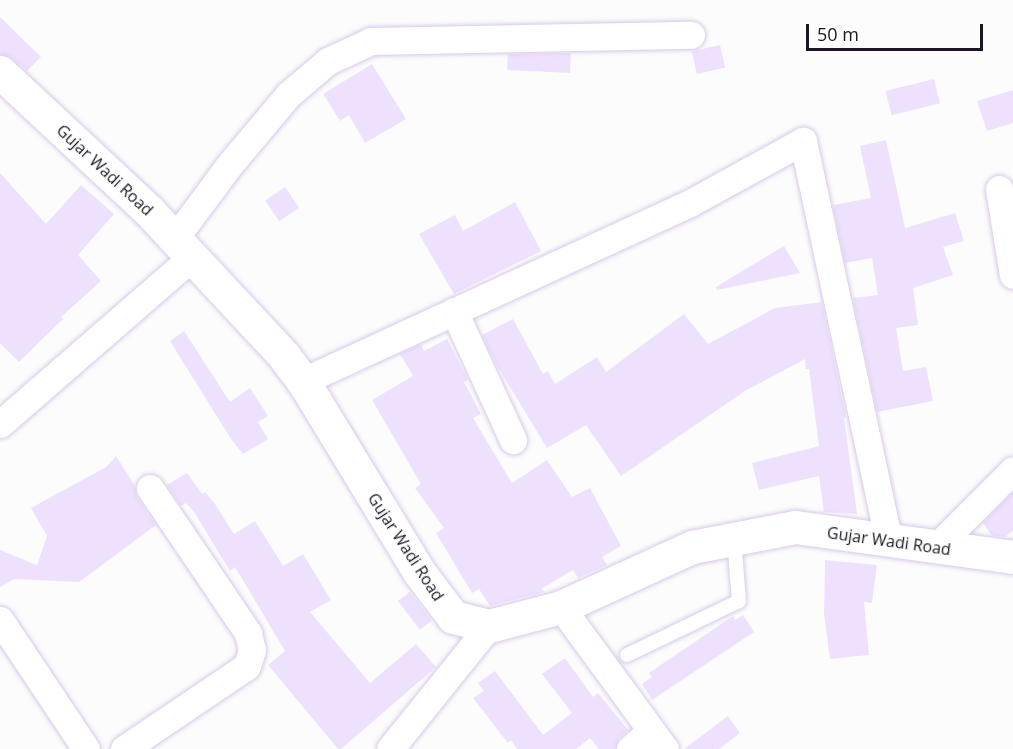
<!DOCTYPE html>
<style>
body{margin:0}
#map{position:relative;width:1013px;height:749px;overflow:hidden;background:#fcfcfc;font-family:"Open Sans",sans-serif}
div>[style]{position:absolute}
.building>*{inset:0;background:#eee1fe;transform-origin:0 0}
.roads{filter:drop-shadow(0 0 2px #d8c9e9) drop-shadow(0 0 2px #d8c9e9)}
.service>*{height:14px;margin:-7px;padding:0 7px;transform-origin:7px;border-radius:7px;background:#fff}
.minor>*{height:27px;margin:-13.5px;padding:0 13.5px;transform-origin:13.5px;border-radius:13.5px;background:#fff}
.tertiary>*{height:33px;margin:-16.5px;padding:0 16.5px;transform-origin:16.5px;border-radius:16.5px;background:#fff}
span{translate:-50% -50%;white-space:nowrap;text-align:center;line-height:1.15;-webkit-text-stroke:4.5px #fff;paint-order:stroke}
.street-label{font-size:16px;color:#1b1621}
.scale{position:absolute;left:806px;top:24px;width:177px;height:27px;box-sizing:border-box;border:3px solid #1b1621;border-top:0;padding-left:8px;font-size:18px;line-height:21px;white-space:nowrap;color:#1b1621;-webkit-text-stroke:4px #fff;paint-order:stroke}
</style>
<div id="map">
<div class="building">
<div style="clip-path:polygon(0 17px,41px 57px,27px 71px,12px 58px,0 54px)"></div>
<div style="left:720px;top:45px;width:23px;height:29px;rotate:77deg"></div>
<div style="clip-path:polygon(571px 53px,570px 73px,507px 70px,508px 54px)"></div>
<div style="clip-path:polygon(372px 64px,406px 119px,365px 143px,349px 115px,340px 121px,323px 94px)"></div>
<div style="left:934px;top:79px;width:25px;height:50px;rotate:76deg"></div>
<div style="clip-path:polygon(1013px 90px,1013px 123px,987px 131px,977px 101px)"></div>
<div style="clip-path:polygon(886px 140px,905px 228px,955px 213px,964px 241px,943px 247px,953px 275px,913px 288px,918px 325px,896px 328px,903px 371px,926px 367px,933px 401px,877px 412px,853px 298px,878px 295px,872px 258px,845px 263px,833px 205px,871px 198px,860px 146px)"></div>
<div style="clip-path:polygon(0 173px,46px 224px,81px 185px,114px 214px,78px 255px,101px 281px,61px 317px,63px 319px,19px 362px,0 343px)"></div>
<div style="left:285px;top:187px;width:25px;height:24px;rotate:56deg"></div>
<div style="clip-path:polygon(515px 202px,541px 251px,454px 294px,419px 234px,455px 215px,463px 231px)"></div>
<div style="clip-path:polygon(784px 246px,800px 273px,717px 290px,716px 287px)"></div>
<div style="clip-path:polygon(822px 302px,846px 417px,844px 418px,857px 514px,824px 512px,819px 476px,759px 490px,752px 463px,819px 446px,809px 369px,806px 369px,805px 359px,745px 391px,621px 476px,586px 425px,547px 448px,496px 364px,482px 335px,513px 319px,543px 374px,548px 371px,555px 384px,597px 357px,606px 372px,684px 314px,708px 344px,775px 308px)"></div>
<div style="clip-path:polygon(184px 331px,230px 402px,250px 388px,268px 416px,258px 422px,268px 439px,243px 454px,231px 439px,170px 341px)"></div>
<div style="clip-path:polygon(447px 339px,468px 380px,464px 382px,481px 414px,473px 418px,512px 483px,547px 460px,572px 497px,590px 488px,621px 546px,602px 557px,607px 565px,578px 578px,573px 570px,541px 589px,544px 592px,490px 606px,479px 589px,472px 593px,436px 533px,444px 528px,415px 488px,421px 484px,372px 400px,413px 376px,400px 354px,421px 344px,424px 351px)"></div>
<div style="clip-path:polygon(116px 456px,135px 486px,137px 497px,156px 525px,79px 582px,14px 579px,0 587px,0 550px,37px 565px,47px 536px,31px 508px,106px 467px)"></div>
<div style="clip-path:polygon(187px 473px,202px 494px,205px 492px,215px 504px,234px 534px,255px 521px,283px 566px,303px 554px,331px 600px,310px 612px,370px 683px,416px 644px,436px 667px,341px 749px,338px 749px,268px 665px,285px 651px,235px 567px,230px 571px,194px 512px,186px 503px,181px 506px,167px 485px)"></div>
<div style="clip-path:polygon(1013px 492px,1013px 531px,1004px 537px,991px 535px,983px 523px)"></div>
<div style="clip-path:polygon(825px 560px,877px 565px,872px 603px,864px 602px,869px 655px,830px 659px,824px 614px)"></div>
<div style="left:410px;top:592px;width:36px;height:15px;rotate:53deg"></div>
<div style="clip-path:polygon(743px 615px,754px 632px,652px 700px,642px 684px,652px 677px,649px 673px,733px 616px,735px 620px)"></div>
<div style="clip-path:polygon(565px 658px,593px 697px,598px 693px,628px 730px,619px 738px,615px 749px,599px 749px,590px 738px,576px 749px,517px 749px,511px 740px,508px 743px,473px 698px,484px 691px,478px 683px,495px 671px,543px 735px,572px 713px,542px 674px)"></div>
<div style="clip-path:polygon(728px 716px,740px 733px,719px 749px,684px 749px)"></div>
</div>
<div class="roads">
<div class="service">
<div style="left:627px;top:655px;width:124px;rotate:-25.7deg"></div>
<div style="left:739px;top:601px;width:62px;rotate:-94.6deg"></div>
</div>
<div class="minor">
<div style="left:999px;top:189px;width:87px;rotate:80.8deg"></div>
<div style="left:175px;top:238px;width:94px;rotate:-53.3deg"></div>
<div style="left:231px;top:163px;width:89px;rotate:-50deg"></div>
<div style="left:288px;top:95px;width:52px;rotate:-40.4deg"></div>
<div style="left:328px;top:61px;width:47px;rotate:-24.9deg"></div>
<div style="left:371px;top:41px;width:320px;rotate:-1.1deg"></div>
<div style="left:454px;top:311px;width:142px;rotate:65.4deg"></div>
<div style="left:303px;top:381px;width:426px;rotate:-24.7deg"></div>
<div style="left:690px;top:203px;width:129px;rotate:-28.8deg"></div>
<div style="left:803px;top:141px;width:409px;rotate:77.9deg"></div>
<div style="left:0;top:424px;width:256px;rotate:-41deg"></div>
<div style="left:935px;top:548px;width:110px;rotate:-45deg"></div>
<div style="left:561px;top:607px;width:176px;rotate:53.8deg"></div>
<div style="left:0;top:620px;width:155px;rotate:56.3deg"></div>
<div style="left:124px;top:749px;width:148px;rotate:-34deg"></div>
<div style="left:247px;top:666px;width:17px;rotate:-73deg"></div>
<div style="left:252px;top:650px;width:17px;rotate:-103deg"></div>
<div style="left:248px;top:633px;width:175px;rotate:-124.1deg"></div>
<div style="left:390px;top:749px;width:158px;rotate:-51.2deg"></div>
<div style="left:630px;top:749px;width:28px;rotate:-42deg"></div>
</div>
<div class="tertiary">
<div style="left:0;top:72px;width:204px;rotate:43deg"></div>
<div style="left:149px;top:211px;width:198px;rotate:47deg"></div>
<div style="left:284px;top:356px;width:31px;rotate:53deg"></div>
<div style="left:303px;top:381px;width:223px;rotate:58.7deg"></div>
<div style="left:419px;top:572px;width:56px;rotate:52.9deg"></div>
<div style="left:453px;top:617px;width:37px;rotate:14deg"></div>
<div style="left:489px;top:626px;width:74px;rotate:-14.8deg"></div>
<div style="left:561px;top:607px;width:144px;rotate:-24.6deg"></div>
<div style="left:692px;top:547px;width:105px;rotate:-11deg"></div>
<div style="left:795px;top:527px;width:220px;rotate:7.8deg"></div>
</div>
</div>
<div class="street-label">
<span style="left:105px;top:170px;rotate:43deg">Gujar Wadi Road</span>
<span style="left:889px;top:541px;rotate:8deg">Gujar Wadi Road</span>
<span style="left:406px;top:547px;rotate:57deg">Gujar Wadi Road</span>
</div>
<div class="scale">50 m</div>
</div>
